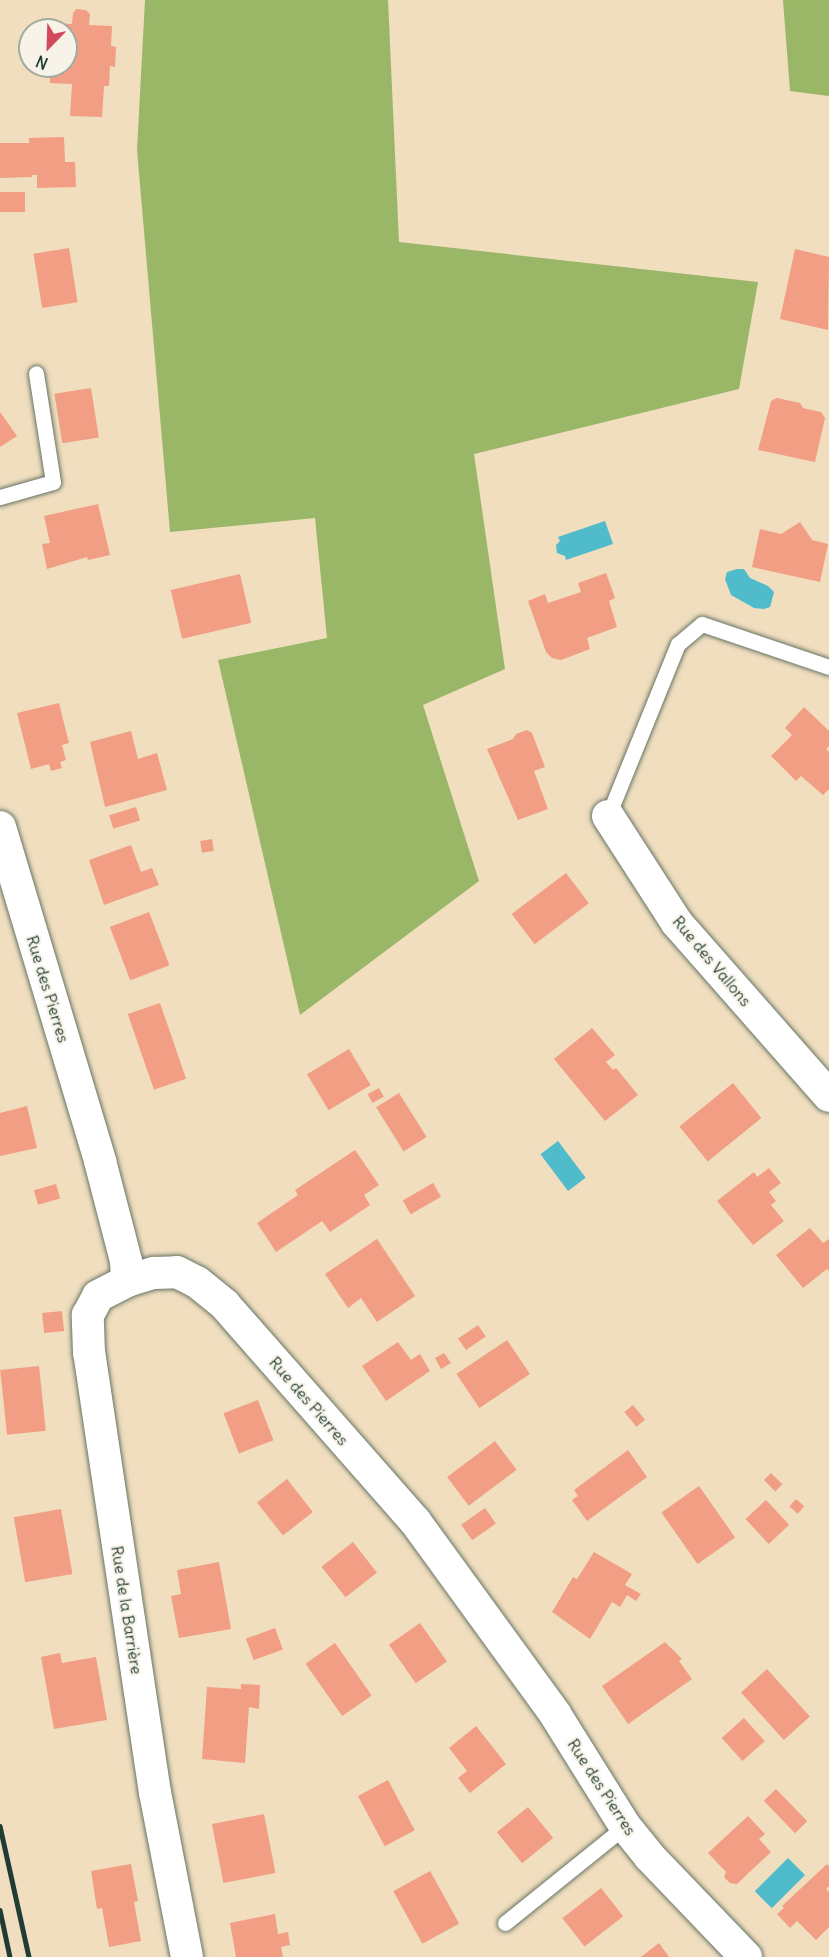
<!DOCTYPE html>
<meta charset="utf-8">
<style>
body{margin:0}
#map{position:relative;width:829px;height:1957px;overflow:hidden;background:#f0debf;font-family:Delius,sans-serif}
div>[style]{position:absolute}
.forest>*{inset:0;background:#9ab667}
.water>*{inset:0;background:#4fbbcb;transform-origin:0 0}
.building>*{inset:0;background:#f19e84;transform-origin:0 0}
.roads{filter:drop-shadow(0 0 2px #687565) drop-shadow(0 0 2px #687565)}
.service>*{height:15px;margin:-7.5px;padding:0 7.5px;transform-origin:7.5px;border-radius:7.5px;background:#fff}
.minor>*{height:32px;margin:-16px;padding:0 16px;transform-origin:16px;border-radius:16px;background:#fff}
.rail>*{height:4.5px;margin:-2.25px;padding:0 2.25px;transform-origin:2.25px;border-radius:2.25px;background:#1f3d34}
span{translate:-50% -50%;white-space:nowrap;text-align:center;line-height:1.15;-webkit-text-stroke:4.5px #f7f3e8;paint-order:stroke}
.street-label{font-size:16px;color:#1f3d34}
.north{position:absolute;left:18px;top:18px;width:60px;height:60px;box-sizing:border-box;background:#f7f3e8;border:2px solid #a1aaa0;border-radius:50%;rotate:203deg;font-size:16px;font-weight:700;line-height:24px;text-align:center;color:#1f3d34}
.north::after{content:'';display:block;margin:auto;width:21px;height:27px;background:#d1495b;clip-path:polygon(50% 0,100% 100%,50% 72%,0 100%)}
</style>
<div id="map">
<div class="forest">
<div style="clip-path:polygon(145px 0,388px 0,399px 242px,758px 282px,739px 389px,474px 454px,505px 669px,423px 705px,479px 881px,300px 1015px,218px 660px,327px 638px,315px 518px,170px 532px,137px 150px)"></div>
<div style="clip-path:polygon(783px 0,829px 0,829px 96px,790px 91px)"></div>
</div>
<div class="water">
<div style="clip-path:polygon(605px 521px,613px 544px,566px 560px,565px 556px,557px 553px,556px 545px,560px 541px,558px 537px)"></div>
<div style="clip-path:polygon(737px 569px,744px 569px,750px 578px,768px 586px,774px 592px,770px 607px,764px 609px,754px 608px,731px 595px,725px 579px,727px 572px)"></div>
<div style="left:558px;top:1141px;width:46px;height:22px;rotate:53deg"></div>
<div style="left:788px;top:1858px;width:24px;height:47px;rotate:45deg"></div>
</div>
<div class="building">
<div style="clip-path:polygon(76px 9px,86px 10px,90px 14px,89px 25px,112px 26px,111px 46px,116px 47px,115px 67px,110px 66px,109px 86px,104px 86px,102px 117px,70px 116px,72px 84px,50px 83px,50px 66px,66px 66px,66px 30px,52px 30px,53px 23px,72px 24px,73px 13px)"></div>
<div style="clip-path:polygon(64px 137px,65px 162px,75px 162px,76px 187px,37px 188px,37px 175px,32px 175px,32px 177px,0 178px,0 143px,29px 143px,29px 138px)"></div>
<div style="left:25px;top:192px;width:20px;height:25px;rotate:90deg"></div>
<div style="left:69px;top:248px;width:55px;height:36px;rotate:81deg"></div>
<div style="clip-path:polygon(795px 249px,829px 257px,828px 330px,780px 319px)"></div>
<div style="left:91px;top:388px;width:50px;height:37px;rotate:81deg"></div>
<div style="clip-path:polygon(777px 398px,800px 403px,803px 408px,821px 412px,825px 418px,815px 462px,758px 450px,771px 401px)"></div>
<div style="clip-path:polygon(0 412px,17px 436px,0 447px)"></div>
<div style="clip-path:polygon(98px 504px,110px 555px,88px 560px,87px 557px,47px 569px,42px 544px,50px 543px,44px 516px)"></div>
<div style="clip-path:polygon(800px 522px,812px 540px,828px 544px,820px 582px,752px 567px,760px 529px,781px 534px)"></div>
<div style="clip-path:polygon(606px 573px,615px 598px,609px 601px,617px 627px,587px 638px,590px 649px,561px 660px,552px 658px,546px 652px,528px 601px,545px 594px,548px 603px,581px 592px,578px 583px)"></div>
<div style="left:240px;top:574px;width:50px;height:71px;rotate:77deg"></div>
<div style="clip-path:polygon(59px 703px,69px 743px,62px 745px,66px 760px,60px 762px,62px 768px,51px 771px,49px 764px,31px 769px,17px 713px)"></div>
<div style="clip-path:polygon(804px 707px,829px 731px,829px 746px,826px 749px,829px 752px,829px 789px,823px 795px,801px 776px,796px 781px,771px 756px,792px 735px,785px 728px)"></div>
<div style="clip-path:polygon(527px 730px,532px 733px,545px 767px,534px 771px,548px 809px,518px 820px,487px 749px,513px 739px,516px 734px)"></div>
<div style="clip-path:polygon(131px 731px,138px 759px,157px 753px,167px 790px,105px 807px,90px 742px)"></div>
<div style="left:136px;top:807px;width:14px;height:28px;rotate:73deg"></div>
<div style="left:212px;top:839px;width:12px;height:12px;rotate:81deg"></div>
<div style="clip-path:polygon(131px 845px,141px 872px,152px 868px,159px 885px,104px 905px,89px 860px)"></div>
<div style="left:566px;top:873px;width:38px;height:68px;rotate:53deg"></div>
<div style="left:149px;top:912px;width:57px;height:42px;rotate:69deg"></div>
<div style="left:160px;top:1003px;width:80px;height:34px;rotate:71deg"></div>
<div style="clip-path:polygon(592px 1028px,615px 1055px,606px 1062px,613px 1070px,616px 1068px,638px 1095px,605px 1121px,554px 1059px)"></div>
<div style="left:349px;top:1049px;width:42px;height:49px;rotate:59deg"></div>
<div style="left:733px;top:1083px;width:45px;height:69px;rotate:51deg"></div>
<div style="left:379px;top:1088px;width:10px;height:13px;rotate:61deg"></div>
<div style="left:399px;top:1093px;width:52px;height:27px;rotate:58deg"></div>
<div style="clip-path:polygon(27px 1106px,37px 1148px,0 1156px,0 1113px)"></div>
<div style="clip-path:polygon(355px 1150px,379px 1185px,364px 1195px,370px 1205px,330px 1232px,322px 1221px,276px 1252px,257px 1223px,298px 1195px,295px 1190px)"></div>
<div style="clip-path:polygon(769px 1168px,781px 1183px,769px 1192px,776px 1201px,771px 1205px,784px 1221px,753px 1245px,717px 1201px,754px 1172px,757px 1177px)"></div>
<div style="left:433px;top:1183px;width:16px;height:35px;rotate:60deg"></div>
<div style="left:56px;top:1184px;width:15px;height:23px;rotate:74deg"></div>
<div style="clip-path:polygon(810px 1228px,823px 1243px,829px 1239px,829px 1271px,827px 1269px,803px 1288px,776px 1255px)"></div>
<div style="clip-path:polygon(377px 1239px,415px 1296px,377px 1322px,361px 1298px,348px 1308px,325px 1274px)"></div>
<div style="left:62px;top:1311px;width:20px;height:20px;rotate:84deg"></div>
<div style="left:478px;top:1325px;width:14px;height:24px;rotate:56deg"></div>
<div style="left:507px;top:1340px;width:41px;height:61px;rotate:56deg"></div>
<div style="clip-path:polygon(398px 1342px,411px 1360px,420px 1354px,430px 1371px,386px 1401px,362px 1366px)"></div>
<div style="clip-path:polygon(444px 1353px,451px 1363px,441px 1369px,435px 1358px)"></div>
<div style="left:39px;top:1366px;width:65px;height:39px;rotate:84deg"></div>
<div style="left:258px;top:1400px;width:43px;height:37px;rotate:69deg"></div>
<div style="left:633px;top:1405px;width:19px;height:11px;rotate:51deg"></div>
<div style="left:495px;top:1441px;width:36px;height:60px;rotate:53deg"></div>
<div style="clip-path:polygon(628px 1450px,647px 1477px,587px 1521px,572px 1500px,578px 1496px,574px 1490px)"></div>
<div style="left:771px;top:1473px;width:16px;height:10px;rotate:45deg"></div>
<div style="left:287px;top:1479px;width:42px;height:38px;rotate:52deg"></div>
<div style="left:699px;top:1486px;width:63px;height:46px;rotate:55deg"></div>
<div style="left:796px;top:1499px;width:11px;height:10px;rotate:41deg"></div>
<div style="left:766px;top:1500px;width:34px;height:28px;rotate:47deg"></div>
<div style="left:485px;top:1508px;width:19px;height:29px;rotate:55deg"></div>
<div style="left:61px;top:1509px;width:66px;height:48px;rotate:80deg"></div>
<div style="left:353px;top:1542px;width:39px;height:40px;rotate:52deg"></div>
<div style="clip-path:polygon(594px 1552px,632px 1574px,625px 1585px,641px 1594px,636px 1601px,627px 1595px,620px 1607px,612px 1602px,590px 1639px,552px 1612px,573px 1577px,577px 1579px)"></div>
<div style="clip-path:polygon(219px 1562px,231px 1629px,179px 1638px,171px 1596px,181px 1594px,177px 1570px)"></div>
<div style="left:420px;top:1623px;width:47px;height:38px;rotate:55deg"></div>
<div style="left:275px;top:1628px;width:23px;height:31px;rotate:70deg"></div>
<div style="clip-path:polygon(665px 1642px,682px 1659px,679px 1661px,692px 1679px,628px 1724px,602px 1686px)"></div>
<div style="left:335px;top:1643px;width:64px;height:36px;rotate:55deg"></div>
<div style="clip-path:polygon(60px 1653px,62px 1663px,96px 1657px,107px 1720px,54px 1729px,41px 1657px)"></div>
<div style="left:767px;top:1669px;width:64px;height:35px;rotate:48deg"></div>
<div style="clip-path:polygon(241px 1684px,260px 1685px,259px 1709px,249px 1707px,245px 1763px,202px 1759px,207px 1687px,241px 1689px)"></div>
<div style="left:744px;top:1718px;width:31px;height:30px;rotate:48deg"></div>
<div style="clip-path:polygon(476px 1726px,506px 1764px,470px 1793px,458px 1778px,467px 1771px,449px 1748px)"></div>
<div style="left:388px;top:1780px;width:57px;height:34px;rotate:62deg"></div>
<div style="left:776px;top:1789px;width:45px;height:17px;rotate:46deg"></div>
<div style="left:528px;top:1807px;width:40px;height:40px;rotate:51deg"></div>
<div style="left:264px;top:1814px;width:60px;height:53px;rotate:79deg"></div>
<div style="clip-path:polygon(748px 1816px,765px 1834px,759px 1839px,771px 1852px,737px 1884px,730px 1883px,724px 1877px,726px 1872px,708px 1853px)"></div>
<div style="clip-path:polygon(131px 1864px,138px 1901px,134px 1902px,141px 1941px,109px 1947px,102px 1908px,97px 1909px,91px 1871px)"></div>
<div style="clip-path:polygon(827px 1864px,829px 1866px,829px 1886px,826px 1889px,829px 1892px,829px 1927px,816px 1940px,797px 1921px,790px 1928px,777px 1914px,784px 1908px,782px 1906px)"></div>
<div style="left:430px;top:1871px;width:60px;height:42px;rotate:61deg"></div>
<div style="left:601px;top:1888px;width:36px;height:49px;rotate:52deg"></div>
<div style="clip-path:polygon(275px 1914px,278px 1934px,288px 1932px,290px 1945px,281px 1947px,283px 1957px,236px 1957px,230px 1923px)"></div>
<div style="clip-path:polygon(659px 1943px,669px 1957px,641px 1957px)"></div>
</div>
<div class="roads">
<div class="service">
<div style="left:0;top:497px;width:55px;rotate:-15.8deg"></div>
<div style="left:53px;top:482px;width:110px;rotate:-98.9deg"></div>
<div style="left:608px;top:816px;width:186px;rotate:-67.9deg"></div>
<div style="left:678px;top:644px;width:31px;rotate:-40deg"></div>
<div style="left:702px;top:624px;width:134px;rotate:18.7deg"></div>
<div style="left:505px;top:1923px;width:154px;rotate:-38.9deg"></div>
</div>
<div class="minor">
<div style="left:608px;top:816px;width:127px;rotate:57.2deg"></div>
<div style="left:677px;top:923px;width:230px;rotate:48.7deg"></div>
<div style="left:0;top:827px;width:349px;rotate:73.3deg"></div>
<div style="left:100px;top:1161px;width:103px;rotate:75.4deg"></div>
<div style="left:126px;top:1261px;width:20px;rotate:87deg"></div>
<div style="left:187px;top:1957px;width:167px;rotate:-101deg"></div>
<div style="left:155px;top:1793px;width:445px;rotate:-98.5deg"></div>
<div style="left:89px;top:1353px;width:38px;rotate:-92deg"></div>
<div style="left:88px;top:1315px;width:21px;rotate:-62deg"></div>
<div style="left:98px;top:1296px;width:33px;rotate:-27deg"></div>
<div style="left:127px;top:1281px;width:28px;rotate:-17deg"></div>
<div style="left:154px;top:1273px;width:23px;rotate:-2deg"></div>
<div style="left:177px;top:1272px;width:22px;rotate:27deg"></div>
<div style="left:197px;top:1282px;width:36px;rotate:39deg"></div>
<div style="left:225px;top:1305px;width:288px;rotate:48.7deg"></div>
<div style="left:415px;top:1521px;width:238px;rotate:54deg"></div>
<div style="left:555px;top:1714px;width:132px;rotate:58deg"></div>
<div style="left:625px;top:1826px;width:40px;rotate:51deg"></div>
<div style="left:650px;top:1857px;width:139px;rotate:46.2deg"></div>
</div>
</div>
<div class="rail">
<div style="left:0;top:1826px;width:134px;rotate:77.5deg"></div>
<div style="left:0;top:1910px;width:48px;rotate:78deg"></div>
</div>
<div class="street-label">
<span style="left:712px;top:961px;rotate:50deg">Rue des Vallons</span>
<span style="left:48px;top:989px;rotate:73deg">Rue des Pierres</span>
<span style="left:309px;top:1401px;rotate:49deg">Rue des Pierres</span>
<span style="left:127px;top:1610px;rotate:81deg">Rue de la Barrière</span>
<span style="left:602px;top:1787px;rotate:57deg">Rue des Pierres</span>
</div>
<div class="north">N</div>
</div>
